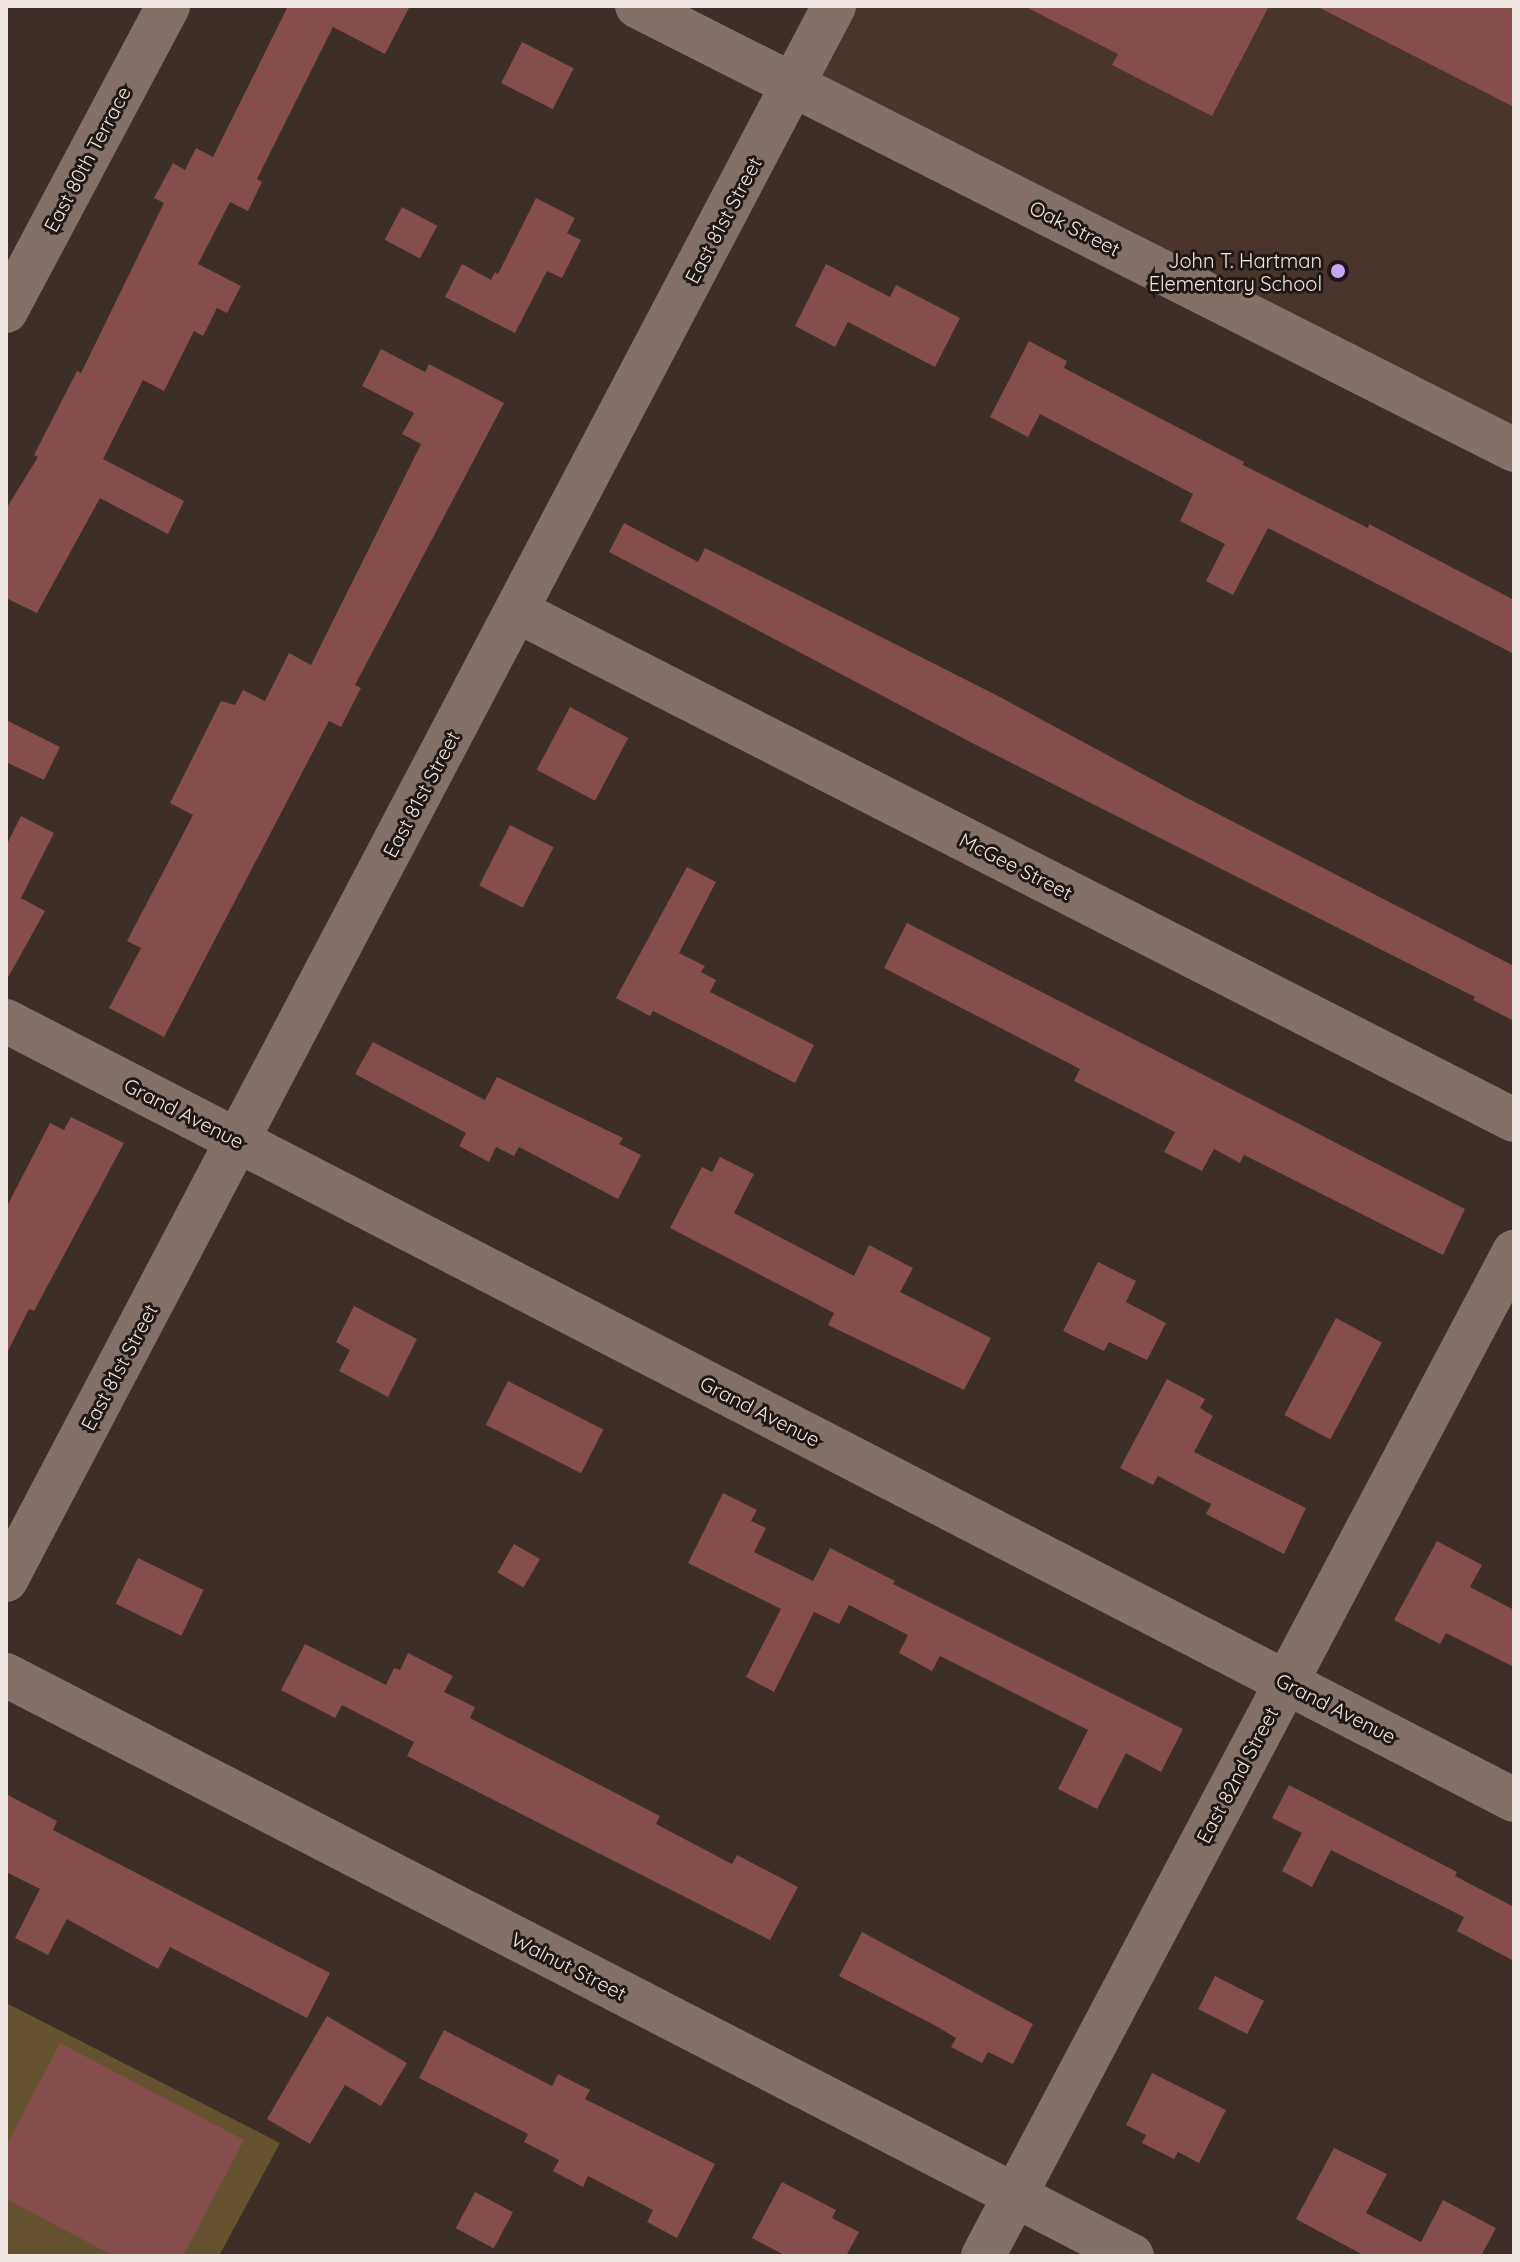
<!DOCTYPE html>
<style>
body{margin:0}
#map{position:relative;width:1520px;height:2262px;overflow:hidden;background:#3d2e28;font-family:Quicksand,sans-serif}
div>[style]{position:absolute}
.built>*{inset:0;background:#4a352d}
.green>*{inset:0;background:#655330}
.building>*{inset:0;background:#854d4b;transform-origin:0 0}
.street>*{height:44px;margin:-22px;padding:0 22px;transform-origin:22px;border-radius:22px;background:#837169}
.dots>*{width:22px;height:22px;translate:-50% -50%;box-sizing:border-box;border:4px solid #1f1815;border-radius:50%}
span{translate:-50% -50%;white-space:nowrap;text-align:center;line-height:1.15;-webkit-text-stroke:6px #1f1815;paint-order:stroke}
.street-label{font-size:20px;color:#efe5e1}
.poi-label{font-size:20px;color:#efe5e1}
.right{translate:-100% -50%;text-align:right}
.frame{position:absolute;inset:0;border:8px solid #efe5e1;pointer-events:none}
</style>
<div id="map">
<div class="built">
<div style="clip-path:polygon(855px 6px,1514px 6px,1514px 450px,809px 93px)"></div>
</div>
<div class="green">
<div style="clip-path:polygon(6px 2003px,280px 2143px,219px 2256px,6px 2256px)"></div>
</div>
<div class="building">
<div style="clip-path:polygon(288px 6px,410px 6px,385px 54px,333px 27px,257px 179px,262px 182px,248px 211px,230px 202px,198px 264px,241px 286px,227px 313px,217px 308px,203px 336px,194px 331px,164px 391px,143px 380px,103px 459px,184px 501px,168px 534px,100px 498px,37px 613px,6px 598px,6px 509px,38px 457px,34px 455px,77px 371px,81px 373px,164px 203px,154px 198px,173px 163px,185px 170px,196px 148px,213px 157px)"></div>
<div style="clip-path:polygon(1024px 6px,1269px 6px,1212px 116px,1112px 65px,1118px 54px)"></div>
<div style="clip-path:polygon(1316px 6px,1514px 6px,1514px 107px)"></div>
<div style="left:522px;top:42px;width:58px;height:46px;rotate:27deg"></div>
<div style="clip-path:polygon(536px 198px,575px 218px,567px 233px,581px 240px,562px 278px,547px 271px,515px 333px,445px 297px,462px 264px,491px 280px,495px 272px,498px 274px)"></div>
<div style="left:402px;top:207px;width:40px;height:37px;rotate:28deg"></div>
<div style="clip-path:polygon(826px 264px,890px 297px,896px 285px,960px 318px,935px 367px,848px 322px,835px 347px,795px 326px)"></div>
<div style="clip-path:polygon(1029px 341px,1067px 361px,1064px 368px,1244px 462px,1243px 465px,1368px 528px,1369px 524px,1514px 600px,1514px 654px,1268px 528px,1233px 595px,1206px 581px,1225px 544px,1180px 521px,1193px 494px,1040px 414px,1028px 437px,990px 417px)"></div>
<div style="clip-path:polygon(381px 349px,425px 372px,429px 364px,504px 403px,355px 685px,361px 688px,341px 727px,329px 721px,164px 1037px,109px 1008px,141px 948px,127px 941px,193px 815px,170px 803px,221px 701px,235px 705px,243px 690px,265px 701px,289px 653px,311px 665px,421px 444px,402px 434px,414px 413px,362px 386px)"></div>
<div style="clip-path:polygon(624px 523px,698px 562px,705px 548px,998px 696px,1185px 797px,1514px 966px,1514px 1021px,1473px 1000px,1475px 997px,974px 744px,609px 552px)"></div>
<div style="left:570px;top:707px;width:66px;height:71px;rotate:28deg"></div>
<div style="clip-path:polygon(6px 720px,60px 747px,44px 780px,6px 762px)"></div>
<div style="clip-path:polygon(21px 816px,54px 833px,21px 898px,45px 911px,6px 981px,6px 846px)"></div>
<div style="left:510px;top:825px;width:49px;height:68px;rotate:27deg"></div>
<div style="clip-path:polygon(687px 867px,716px 882px,679px 953px,705px 966px,701px 972px,716px 980px,710px 992px,814px 1045px,795px 1083px,653px 1011px,650px 1016px,616px 998px)"></div>
<div style="clip-path:polygon(907px 923px,1465px 1209px,1443px 1255px,1244px 1155px,1240px 1163px,1214px 1149px,1202px 1171px,1164px 1152px,1175px 1132px,1074px 1081px,1080px 1069px,884px 968px)"></div>
<div style="clip-path:polygon(373px 1042px,485px 1100px,497px 1077px,623px 1138px,619px 1144px,641px 1155px,618px 1199px,519px 1147px,514px 1156px,496px 1147px,489px 1162px,459px 1146px,466px 1133px,355px 1074px)"></div>
<div style="clip-path:polygon(71px 1117px,124px 1143px,34px 1311px,29px 1309px,6px 1355px,6px 1208px,50px 1123px,64px 1130px)"></div>
<div style="clip-path:polygon(720px 1157px,754px 1174px,734px 1213px,854px 1276px,869px 1245px,913px 1268px,900px 1292px,991px 1338px,964px 1390px,828px 1325px,834px 1313px,670px 1228px,702px 1167px,712px 1172px)"></div>
<div style="clip-path:polygon(1098px 1262px,1136px 1281px,1126px 1302px,1166px 1323px,1147px 1360px,1109px 1342px,1104px 1351px,1063px 1331px)"></div>
<div style="clip-path:polygon(354px 1306px,417px 1339px,388px 1397px,339px 1371px,350px 1350px,336px 1342px)"></div>
<div style="left:1336px;top:1318px;width:52px;height:110px;rotate:28deg"></div>
<div style="clip-path:polygon(1167px 1379px,1205px 1399px,1200px 1408px,1213px 1416px,1194px 1452px,1306px 1508px,1284px 1554px,1206px 1514px,1211px 1504px,1158px 1476px,1153px 1485px,1120px 1468px)"></div>
<div style="left:508px;top:1381px;width:107px;height:49px;rotate:27deg"></div>
<div style="clip-path:polygon(723px 1493px,757px 1510px,751px 1521px,766px 1528px,754px 1552px,813px 1581px,830px 1548px,895px 1581px,893px 1584px,1183px 1729px,1161px 1772px,1126px 1753px,1097px 1809px,1058px 1789px,1088px 1730px,940px 1656px,932px 1671px,899px 1653px,908px 1635px,849px 1605px,839px 1624px,814px 1612px,774px 1692px,746px 1677px,781px 1609px,688px 1563px)"></div>
<div style="clip-path:polygon(1437px 1541px,1482px 1565px,1470px 1587px,1514px 1610px,1514px 1667px,1446px 1633px,1440px 1644px,1394px 1620px)"></div>
<div style="left:514px;top:1544px;width:30px;height:33px;rotate:30deg"></div>
<div style="left:138px;top:1558px;width:73px;height:51px;rotate:26deg"></div>
<div style="clip-path:polygon(305px 1644px,386px 1685px,394px 1668px,400px 1670px,408px 1653px,453px 1676px,444px 1692px,475px 1707px,470px 1718px,660px 1816px,656px 1824px,732px 1864px,737px 1855px,798px 1887px,770px 1940px,407px 1756px,414px 1742px,342px 1705px,335px 1718px,281px 1690px)"></div>
<div style="clip-path:polygon(1289px 1785px,1457px 1872px,1455px 1876px,1514px 1907px,1514px 1961px,1457px 1931px,1464px 1917px,1331px 1850px,1312px 1887px,1282px 1871px,1302px 1833px,1272px 1818px)"></div>
<div style="clip-path:polygon(6px 1794px,57px 1821px,53px 1830px,330px 1973px,307px 2018px,170px 1947px,158px 1969px,67px 1919px,48px 1955px,15px 1938px,40px 1889px,6px 1872px)"></div>
<div style="clip-path:polygon(862px 1932px,1033px 2024px,1013px 2064px,988px 2052px,982px 2063px,951px 2047px,956px 2038px,938px 2027px,839px 1976px)"></div>
<div style="left:1215px;top:1976px;width:55px;height:37px;rotate:27deg"></div>
<div style="clip-path:polygon(327px 2016px,407px 2063px,381px 2106px,345px 2085px,310px 2144px,267px 2119px)"></div>
<div style="clip-path:polygon(444px 2030px,552px 2086px,558px 2074px,590px 2090px,585px 2099px,715px 2164px,677px 2238px,647px 2222px,653px 2210px,588px 2176px,583px 2187px,553px 2171px,559px 2160px,524px 2142px,528px 2134px,419px 2078px)"></div>
<div style="clip-path:polygon(60px 2043px,244px 2140px,183px 2256px,114px 2256px,6px 2199px,6px 2146px)"></div>
<div style="clip-path:polygon(1152px 2073px,1226px 2110px,1199px 2163px,1178px 2152px,1174px 2159px,1142px 2143px,1146px 2135px,1126px 2125px)"></div>
<div style="clip-path:polygon(1334px 2148px,1387px 2174px,1366px 2213px,1421px 2242px,1443px 2200px,1496px 2228px,1481px 2256px,1365px 2256px,1296px 2219px)"></div>
<div style="clip-path:polygon(782px 2182px,836px 2210px,832px 2218px,859px 2232px,846px 2256px,786px 2256px,752px 2238px)"></div>
<div style="left:475px;top:2192px;width:43px;height:41px;rotate:28deg"></div>
</div>
<div class="street">
<div style="left:637px;top:6px;width:983px;rotate:26.85deg"></div>
<div style="left:6px;top:311px;width:345px;rotate:-62deg"></div>
<div style="left:517px;top:611px;width:1119px;rotate:27.05deg"></div>
<div style="left:6px;top:1021px;width:1697px;rotate:27.32deg"></div>
<div style="left:6px;top:1580px;width:1778px;rotate:-62.25deg"></div>
<div style="left:6px;top:1675px;width:1267px;rotate:27.29deg"></div>
<div style="left:983px;top:2256px;width:1136px;rotate:-62.13deg"></div>
</div>
<div class="dots">
<div style="left:1338px;top:271px;background:#c6a6f0"></div>
</div>
<div class="street-label">
<span style="left:87px;top:159px;rotate:-62deg">East 80th Terrace</span>
<span style="left:723px;top:220px;rotate:-62deg">East 81st Street</span>
<span style="left:1075px;top:228px;rotate:27deg">Oak Street</span>
<span style="left:421px;top:794px;rotate:-62deg">East 81st Street</span>
<span style="left:1016px;top:866px;rotate:27deg">McGee Street</span>
<span style="left:184px;top:1113px;rotate:27deg">Grand Avenue</span>
<span style="left:119px;top:1367px;rotate:-62deg">East 81st Street</span>
<span style="left:760px;top:1411px;rotate:27deg">Grand Avenue</span>
<span style="left:1336px;top:1708px;rotate:27deg">Grand Avenue</span>
<span style="left:1237px;top:1775px;rotate:-62deg">East 82nd Street</span>
<span style="left:569px;top:1966px;rotate:27deg">Walnut Street</span>
</div>
<div class="poi-label">
<span class="right" style="left:1322px;top:272px">John T. Hartman<br>Elementary School</span>
</div>
<div class="frame"></div>
</div>
